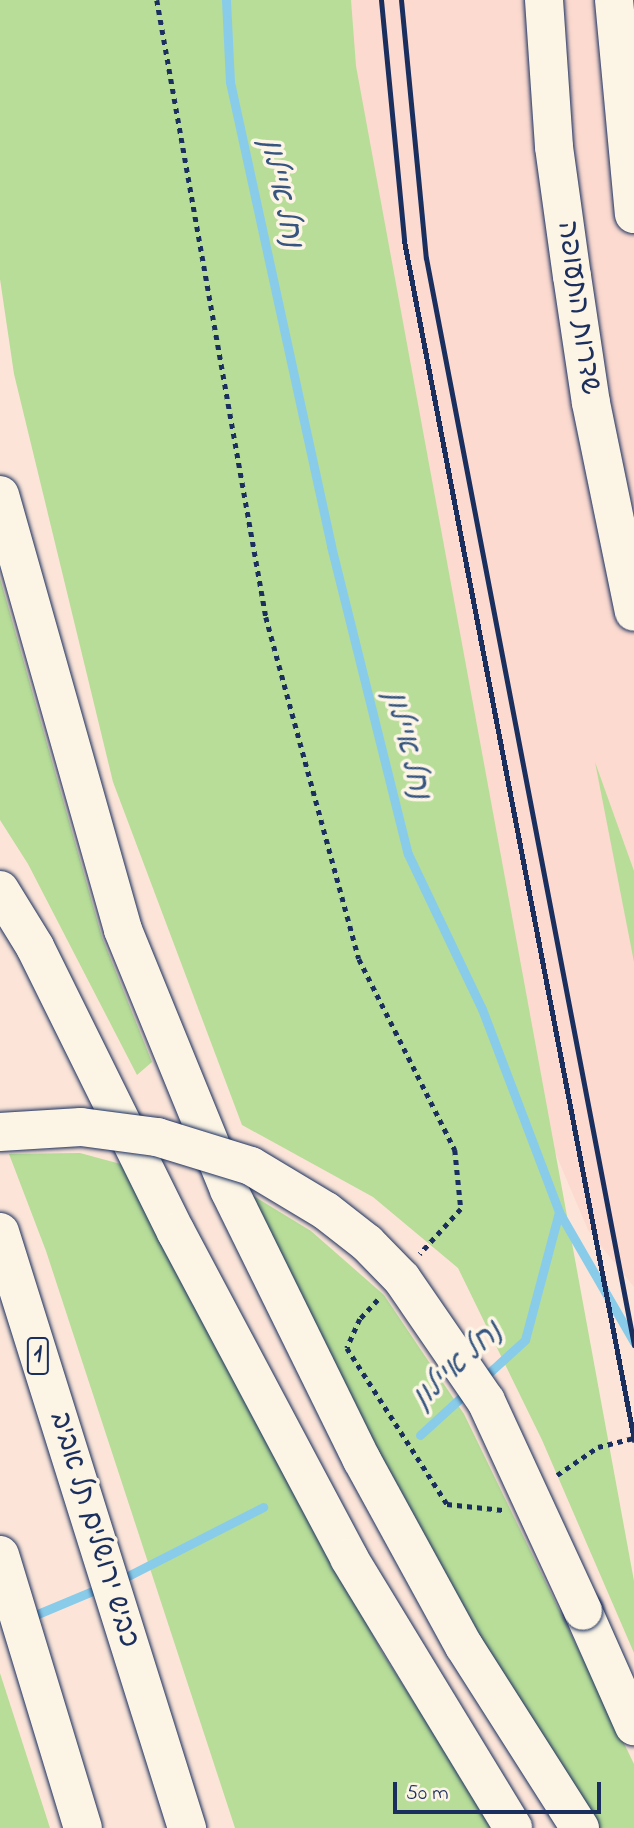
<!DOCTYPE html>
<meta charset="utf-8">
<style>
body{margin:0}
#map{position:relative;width:634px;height:1828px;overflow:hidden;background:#fce5d8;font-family:"Indie Flower","Playpen Sans Hebrew",sans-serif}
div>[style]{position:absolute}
.built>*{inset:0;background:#fcdacf}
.green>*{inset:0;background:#b7dd98}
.stream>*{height:9px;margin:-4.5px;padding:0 4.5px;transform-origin:4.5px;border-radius:4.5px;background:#89ccea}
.path>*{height:4.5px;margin-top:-2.25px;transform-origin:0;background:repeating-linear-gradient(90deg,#1b2f5e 0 5px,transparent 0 10px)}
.roads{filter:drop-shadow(0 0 2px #1b2f5e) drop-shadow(0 0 2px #1b2f5e)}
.secondary>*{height:38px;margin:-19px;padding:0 19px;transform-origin:19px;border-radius:19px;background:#fcf5e5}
.highway>*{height:38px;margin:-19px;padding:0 19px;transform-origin:19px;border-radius:19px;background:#fcf5e5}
.rail>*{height:5px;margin:-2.5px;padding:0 2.5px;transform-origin:2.5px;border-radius:2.5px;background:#1b2f5e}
.bridges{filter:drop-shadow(0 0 2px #1b2f5e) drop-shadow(0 0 2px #1b2f5e)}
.highway-bridge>*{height:38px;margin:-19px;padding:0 19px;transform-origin:19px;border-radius:19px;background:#fcf5e5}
span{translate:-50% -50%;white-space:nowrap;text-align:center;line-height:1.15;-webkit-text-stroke:7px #fcf5e5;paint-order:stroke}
.shield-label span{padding:2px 5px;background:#fcf5e5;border:2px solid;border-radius:5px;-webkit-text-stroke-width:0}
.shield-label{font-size:26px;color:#1b2f5e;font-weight:700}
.street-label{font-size:28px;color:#1b2f5e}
.water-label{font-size:30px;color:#365681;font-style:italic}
.scale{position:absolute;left:393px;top:1782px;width:208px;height:32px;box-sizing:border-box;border:4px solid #1b2f5e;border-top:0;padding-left:9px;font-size:21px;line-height:24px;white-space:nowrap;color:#1b2f5e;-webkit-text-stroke:5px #fcf5e5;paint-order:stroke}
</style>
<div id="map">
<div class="built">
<div style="clip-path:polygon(239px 0,634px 0,634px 1287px,588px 1230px,421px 836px)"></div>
</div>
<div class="green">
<div style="clip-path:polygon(0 0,351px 0,356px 66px,634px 1581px,634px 1653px,542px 1440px,458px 1268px,373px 1197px,242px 1125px,113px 782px,14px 374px,0 279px)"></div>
<div style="clip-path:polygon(0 578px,102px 937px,152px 1062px,137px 1075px,28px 864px,0 820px)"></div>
<div style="clip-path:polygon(595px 762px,634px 871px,634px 962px)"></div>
<div style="clip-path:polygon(80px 1153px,128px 1166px,171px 1261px,382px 1652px,494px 1828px,235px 1828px,46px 1251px,9px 1154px)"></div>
<div style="clip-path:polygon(242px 1189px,311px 1231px,384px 1295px,464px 1414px,634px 1764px,634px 1828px,594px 1828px,477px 1647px)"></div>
<div style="clip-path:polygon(0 1673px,50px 1828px,0 1828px)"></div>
</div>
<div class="stream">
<div style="left:226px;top:0;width:82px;rotate:87.2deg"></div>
<div style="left:230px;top:82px;width:475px;rotate:77.7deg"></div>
<div style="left:331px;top:546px;width:317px;rotate:76deg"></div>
<div style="left:408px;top:854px;width:172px;rotate:64.5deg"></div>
<div style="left:482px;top:1009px;width:217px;rotate:69.2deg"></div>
<div style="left:559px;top:1212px;width:132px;rotate:104.9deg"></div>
<div style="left:525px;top:1340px;width:59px;rotate:137.7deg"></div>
<div style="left:559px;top:1212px;width:150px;rotate:60deg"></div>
<div style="left:420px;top:1435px;width:65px;rotate:-42.5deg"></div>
<div style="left:118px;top:1581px;width:163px;rotate:-27deg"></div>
<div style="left:28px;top:1618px;width:80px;rotate:-22.7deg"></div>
</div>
<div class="path">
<div style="left:157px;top:0;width:627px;rotate:79.98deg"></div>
<div style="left:266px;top:617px;width:354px;rotate:74.8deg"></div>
<div style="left:359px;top:959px;width:214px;rotate:63.3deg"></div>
<div style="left:455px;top:1150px;width:59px;rotate:84.2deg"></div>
<div style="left:461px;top:1209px;width:61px;rotate:132.3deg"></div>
<div style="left:378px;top:1300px;width:26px;rotate:133deg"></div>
<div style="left:360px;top:1319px;width:32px;rotate:114deg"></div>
<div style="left:347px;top:1348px;width:185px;rotate:57.3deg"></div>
<div style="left:447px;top:1504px;width:56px;rotate:6.1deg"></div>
<div style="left:557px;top:1475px;width:50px;rotate:-34.3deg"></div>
<div style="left:598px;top:1447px;width:37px;rotate:-14deg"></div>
</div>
<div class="roads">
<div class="secondary">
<div style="left:544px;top:0;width:147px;rotate:86.1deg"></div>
<div style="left:554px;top:147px;width:130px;rotate:82.1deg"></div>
<div style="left:572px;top:276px;width:128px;rotate:81.5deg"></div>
<div style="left:591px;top:403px;width:213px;rotate:78.4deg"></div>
<div style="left:614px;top:0;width:215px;rotate:84.7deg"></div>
</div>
<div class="highway">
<div style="left:0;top:495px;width:452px;rotate:74.2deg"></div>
<div style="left:123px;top:930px;width:281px;rotate:67.8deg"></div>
<div style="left:229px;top:1190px;width:301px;rotate:63.8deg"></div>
<div style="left:362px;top:1460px;width:212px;rotate:61.3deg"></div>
<div style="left:464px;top:1646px;width:216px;rotate:57.5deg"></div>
<div style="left:0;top:890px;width:67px;rotate:58.4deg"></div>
<div style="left:35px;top:947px;width:318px;rotate:63.7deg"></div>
<div style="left:176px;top:1232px;width:369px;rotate:62deg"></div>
<div style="left:349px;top:1558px;width:316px;rotate:58.7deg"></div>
<div style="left:0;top:1232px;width:625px;rotate:72.58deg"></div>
<div style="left:0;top:1555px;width:285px;rotate:73.1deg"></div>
<div style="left:583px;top:1611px;width:126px;rotate:66.1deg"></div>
</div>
</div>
<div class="rail">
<div style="left:381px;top:0;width:242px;rotate:84.5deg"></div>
<div style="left:404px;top:241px;width:1221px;rotate:79.14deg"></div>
<div style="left:401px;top:0;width:259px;rotate:84.5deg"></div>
<div style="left:426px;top:258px;width:1107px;rotate:79.17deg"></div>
</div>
<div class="bridges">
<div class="highway-bridge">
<div style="left:0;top:1132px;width:81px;rotate:-3.5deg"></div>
<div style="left:81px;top:1127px;width:77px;rotate:7.5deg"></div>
<div style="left:157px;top:1137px;width:98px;rotate:17.1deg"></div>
<div style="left:251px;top:1166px;width:87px;rotate:31deg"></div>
<div style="left:326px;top:1211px;width:52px;rotate:38deg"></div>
<div style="left:367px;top:1243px;width:50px;rotate:45.8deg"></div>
<div style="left:402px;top:1279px;width:148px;rotate:55.5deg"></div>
<div style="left:486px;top:1401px;width:231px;rotate:65.2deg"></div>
</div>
</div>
<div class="shield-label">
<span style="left:38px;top:1356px">1</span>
</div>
<div class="street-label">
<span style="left:577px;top:308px;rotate:82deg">שדרות התעופה</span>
<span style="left:93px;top:1530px;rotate:73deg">כביש ירושלים תל אביב</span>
</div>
<div class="water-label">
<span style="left:280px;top:193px;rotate:78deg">נחל איילון</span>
<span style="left:406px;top:745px;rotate:76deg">נחל איילון</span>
<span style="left:458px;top:1366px;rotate:-43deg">נחל איילון</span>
</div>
<div class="scale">50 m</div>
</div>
